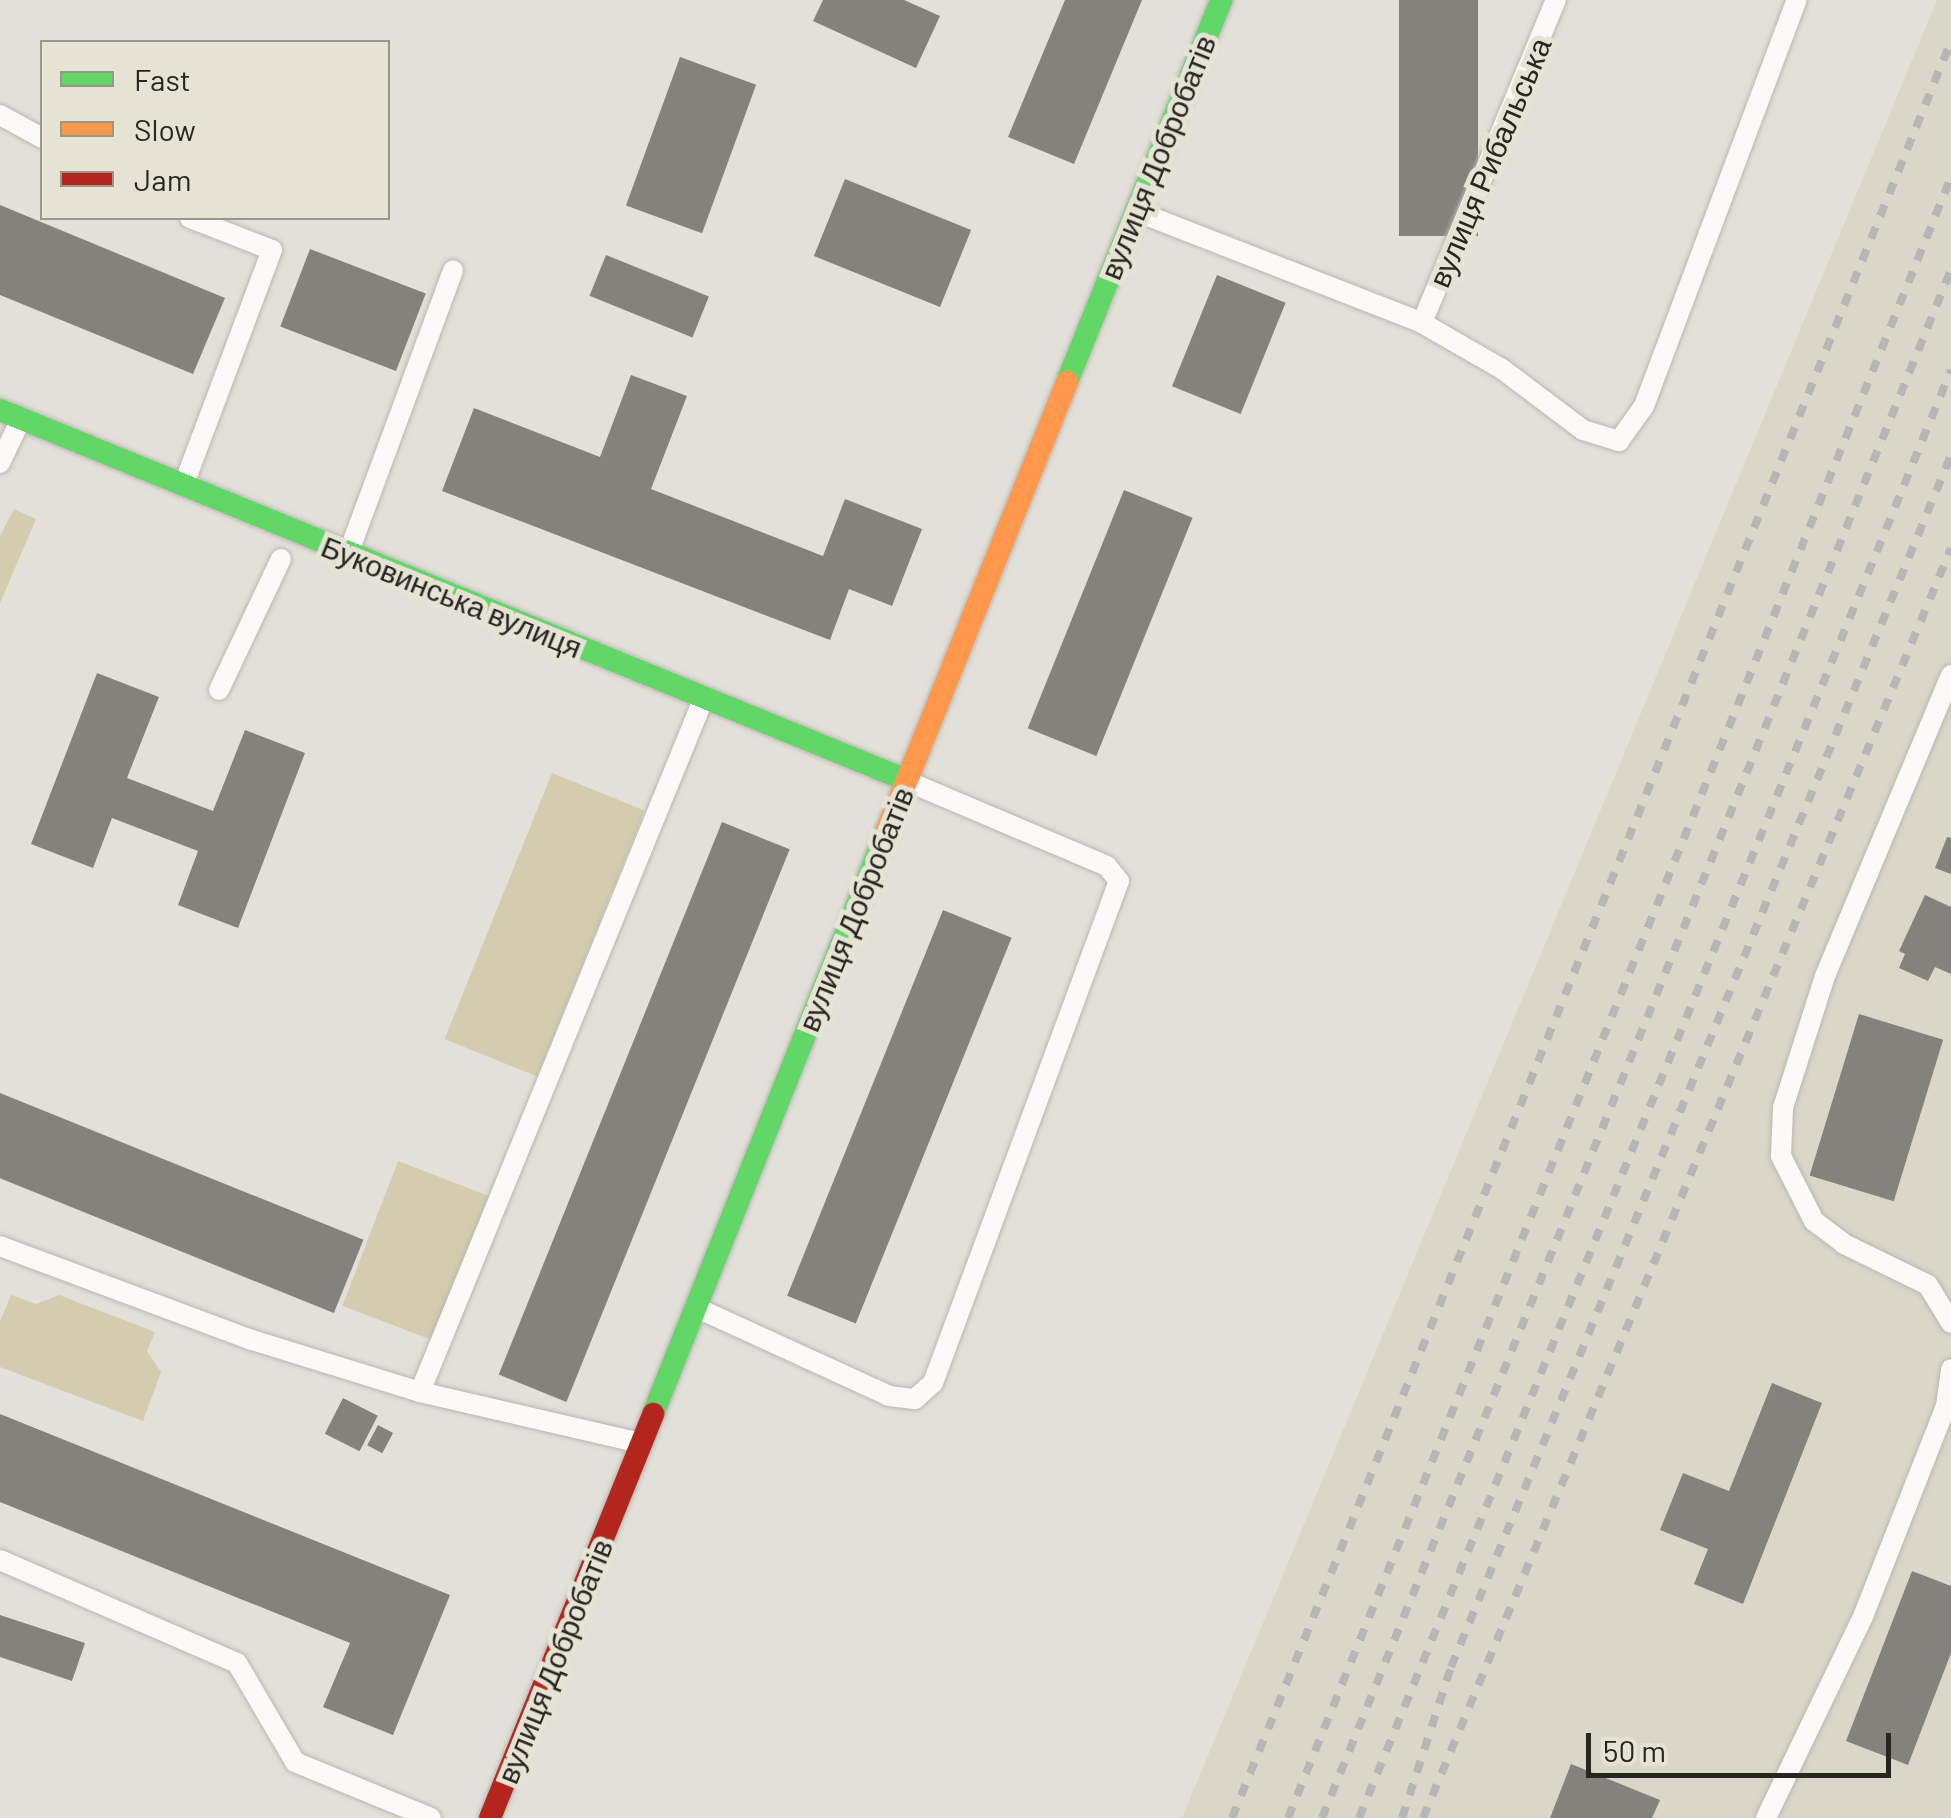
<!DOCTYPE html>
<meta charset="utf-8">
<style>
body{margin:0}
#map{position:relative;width:1951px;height:1818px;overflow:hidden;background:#e2e0d9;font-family:Barlow,sans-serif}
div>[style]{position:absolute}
.built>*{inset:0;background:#dad7c8}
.green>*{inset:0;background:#d3ccaf;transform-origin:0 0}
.building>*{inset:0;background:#83827d;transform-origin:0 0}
.roads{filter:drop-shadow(0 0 2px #b9b7b1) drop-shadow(0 0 2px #b9b7b1)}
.lane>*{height:20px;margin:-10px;padding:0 10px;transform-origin:10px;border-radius:10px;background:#fbfaf9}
.fast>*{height:22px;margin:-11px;padding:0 11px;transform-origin:11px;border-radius:11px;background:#63d668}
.slow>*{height:22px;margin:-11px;padding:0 11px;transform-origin:11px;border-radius:11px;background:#ff974d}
.jam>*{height:22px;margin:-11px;padding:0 11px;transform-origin:11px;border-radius:11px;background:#b3261e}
.rail>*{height:8px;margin-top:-4px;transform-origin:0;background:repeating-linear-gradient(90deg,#b7b6b4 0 12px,transparent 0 24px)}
span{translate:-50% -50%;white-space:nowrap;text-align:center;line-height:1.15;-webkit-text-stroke:10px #e6e3d5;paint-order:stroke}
.street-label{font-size:30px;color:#262520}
.legend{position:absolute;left:40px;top:40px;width:350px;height:180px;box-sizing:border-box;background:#e6e3d5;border:2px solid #99978d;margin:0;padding:12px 18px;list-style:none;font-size:30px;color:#262520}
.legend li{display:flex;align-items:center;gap:20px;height:50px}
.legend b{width:50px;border:2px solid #99978d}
.scale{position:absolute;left:1586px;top:1733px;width:305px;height:45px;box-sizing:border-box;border:5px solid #262520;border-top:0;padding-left:12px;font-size:30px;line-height:35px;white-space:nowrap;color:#262520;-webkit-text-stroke:8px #e6e3d5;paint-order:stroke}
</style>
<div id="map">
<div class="built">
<div style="clip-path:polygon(1937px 0,1951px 0,1951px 1818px,1182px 1818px)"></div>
</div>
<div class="green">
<div style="clip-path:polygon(14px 509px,36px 519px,0 603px,0 536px)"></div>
<div style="left:552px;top:773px;width:100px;height:287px;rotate:22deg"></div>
<div style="left:398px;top:1161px;width:99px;height:155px;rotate:21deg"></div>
<div style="clip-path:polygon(11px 1295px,36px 1304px,59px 1295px,155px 1332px,147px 1351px,161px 1372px,143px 1421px,0 1367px,0 1322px)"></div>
</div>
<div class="building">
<div style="clip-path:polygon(823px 0,904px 0,940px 16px,916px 68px,813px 21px)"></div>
<div style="clip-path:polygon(1065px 0,1142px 0,1074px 164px,1008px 137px)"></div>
<div style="left:1399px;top:0;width:79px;height:236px"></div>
<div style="left:680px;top:57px;width:81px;height:158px;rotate:20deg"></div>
<div style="left:845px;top:179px;width:136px;height:83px;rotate:22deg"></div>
<div style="clip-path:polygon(0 205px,225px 298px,193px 374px,0 295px)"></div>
<div style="left:310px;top:249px;width:124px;height:83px;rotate:21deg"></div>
<div style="left:606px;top:255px;width:111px;height:44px;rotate:22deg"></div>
<div style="left:1217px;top:275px;width:74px;height:120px;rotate:22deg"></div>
<div style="clip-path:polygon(631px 375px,687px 396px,651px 489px,823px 556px,845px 499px,922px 529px,892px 606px,849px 589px,830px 640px,442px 491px,474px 408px,600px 457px)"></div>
<div style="left:1124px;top:490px;width:74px;height:257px;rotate:22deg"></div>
<div style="clip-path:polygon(97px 673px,159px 697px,127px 778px,213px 811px,245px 730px,305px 753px,238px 928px,178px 905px,198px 851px,112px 818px,93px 868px,31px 844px)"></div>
<div style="left:722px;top:822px;width:73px;height:596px;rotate:22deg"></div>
<div style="clip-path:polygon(1947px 837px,1951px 838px,1951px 874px,1935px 868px)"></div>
<div style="clip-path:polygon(1925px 895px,1951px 907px,1951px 974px,1935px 967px,1928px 981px,1899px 968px,1905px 954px,1899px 951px)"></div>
<div style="left:943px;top:910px;width:74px;height:416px;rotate:22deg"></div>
<div style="left:1859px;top:1014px;width:88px;height:169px;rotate:17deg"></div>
<div style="left:0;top:1093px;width:392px;height:79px;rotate:22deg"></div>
<div style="clip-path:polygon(1772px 1383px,1822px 1403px,1743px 1604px,1694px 1584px,1708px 1549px,1660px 1530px,1683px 1473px,1729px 1491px)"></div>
<div style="left:343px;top:1398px;width:39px;height:40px;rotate:27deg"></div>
<div style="clip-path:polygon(0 1414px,450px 1595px,393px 1735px,323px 1707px,350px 1643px,0 1502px)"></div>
<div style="left:378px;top:1425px;width:17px;height:23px;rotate:28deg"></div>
<div style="clip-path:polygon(1912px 1571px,1951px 1586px,1951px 1653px,1908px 1765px,1846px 1741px)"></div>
<div style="clip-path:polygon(0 1615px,85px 1643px,72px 1681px,0 1657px)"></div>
<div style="clip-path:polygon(1571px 1764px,1660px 1800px,1652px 1818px,1550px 1818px)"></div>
</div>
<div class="roads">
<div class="lane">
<div style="left:0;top:115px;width:48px;rotate:28.7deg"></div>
<div style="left:1138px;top:212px;width:305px;rotate:21.3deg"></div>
<div style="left:1422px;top:323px;width:92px;rotate:29.9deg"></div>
<div style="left:1502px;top:369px;width:101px;rotate:37deg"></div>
<div style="left:1583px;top:430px;width:38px;rotate:17deg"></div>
<div style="left:1619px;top:441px;width:43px;rotate:-54.5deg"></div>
<div style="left:1644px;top:406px;width:434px;rotate:-69.4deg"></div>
<div style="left:1422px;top:323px;width:350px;rotate:-67.5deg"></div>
<div style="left:0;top:463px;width:47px;rotate:-64.5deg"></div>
<div style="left:184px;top:484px;width:250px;rotate:-69.4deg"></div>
<div style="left:272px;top:250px;width:88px;rotate:-158.7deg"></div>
<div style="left:350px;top:549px;width:297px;rotate:-69.7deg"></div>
<div style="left:1951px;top:675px;width:326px;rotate:112.7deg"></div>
<div style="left:1825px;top:976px;width:139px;rotate:107.7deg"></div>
<div style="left:1783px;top:1108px;width:48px;rotate:92.4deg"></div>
<div style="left:1781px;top:1156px;width:73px;rotate:63.1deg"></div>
<div style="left:1814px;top:1221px;width:38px;rotate:37deg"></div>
<div style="left:1844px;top:1244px;width:93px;rotate:26deg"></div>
<div style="left:1928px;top:1285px;width:44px;rotate:58.8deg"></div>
<div style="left:219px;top:690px;width:145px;rotate:-64.7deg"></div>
<div style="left:0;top:1246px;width:269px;rotate:20.5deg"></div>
<div style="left:252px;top:1340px;width:176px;rotate:17.2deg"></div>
<div style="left:420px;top:1392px;width:223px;rotate:13deg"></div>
<div style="left:695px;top:1307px;width:213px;rotate:24.6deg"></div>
<div style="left:889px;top:1396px;width:26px;rotate:7deg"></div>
<div style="left:915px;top:1399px;width:24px;rotate:-42deg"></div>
<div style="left:933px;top:1383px;width:535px;rotate:-69.67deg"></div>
<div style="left:1119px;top:881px;width:19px;rotate:-129deg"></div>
<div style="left:1107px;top:866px;width:217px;rotate:-157deg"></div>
<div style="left:420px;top:1392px;width:748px;rotate:-67.76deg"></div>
<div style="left:0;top:1560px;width:258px;rotate:23.5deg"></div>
<div style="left:237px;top:1663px;width:115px;rotate:59.6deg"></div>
<div style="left:295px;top:1762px;width:147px;rotate:22.4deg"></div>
<div style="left:1766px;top:1818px;width:226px;rotate:-64.3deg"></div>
<div style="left:1864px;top:1614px;width:224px;rotate:-68.5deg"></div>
<div style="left:1946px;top:1406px;width:37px;rotate:-82deg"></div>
</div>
<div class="fast">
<div style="left:1067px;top:382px;width:412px;rotate:-68deg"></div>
<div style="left:0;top:410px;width:979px;rotate:22.21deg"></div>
<div style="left:653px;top:1414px;width:629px;rotate:-68.16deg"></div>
</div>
<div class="slow">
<div style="left:887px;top:830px;width:483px;rotate:-68.1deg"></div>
</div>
<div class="jam">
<div style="left:490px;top:1818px;width:436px;rotate:-68deg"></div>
</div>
</div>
<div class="rail">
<div style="left:1232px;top:1818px;width:1917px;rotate:-67.97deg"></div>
<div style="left:1288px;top:1818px;width:1770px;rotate:-68deg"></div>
<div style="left:1322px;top:1818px;width:1671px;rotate:-67.89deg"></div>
<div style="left:1359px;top:1818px;width:1564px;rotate:-67.76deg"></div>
<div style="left:1402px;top:1818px;width:159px;rotate:-72deg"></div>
<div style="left:1451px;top:1667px;width:1311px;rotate:-67.58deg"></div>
<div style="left:1423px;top:1818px;width:1375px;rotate:-67.42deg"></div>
</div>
<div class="street-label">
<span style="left:1157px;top:157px;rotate:-68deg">вулиця Добробатів</span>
<span style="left:1489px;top:162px;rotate:-67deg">вулиця Рибальська</span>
<span style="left:452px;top:596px;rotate:22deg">Буковинська вулиця</span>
<span style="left:855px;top:909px;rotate:-68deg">вулиця Добробатів</span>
<span style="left:554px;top:1661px;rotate:-68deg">вулиця Добробатів</span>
</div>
<ul class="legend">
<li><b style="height:12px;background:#63d668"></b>Fast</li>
<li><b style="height:12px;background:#ff974d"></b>Slow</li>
<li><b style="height:12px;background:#b3261e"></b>Jam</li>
</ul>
<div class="scale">50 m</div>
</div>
